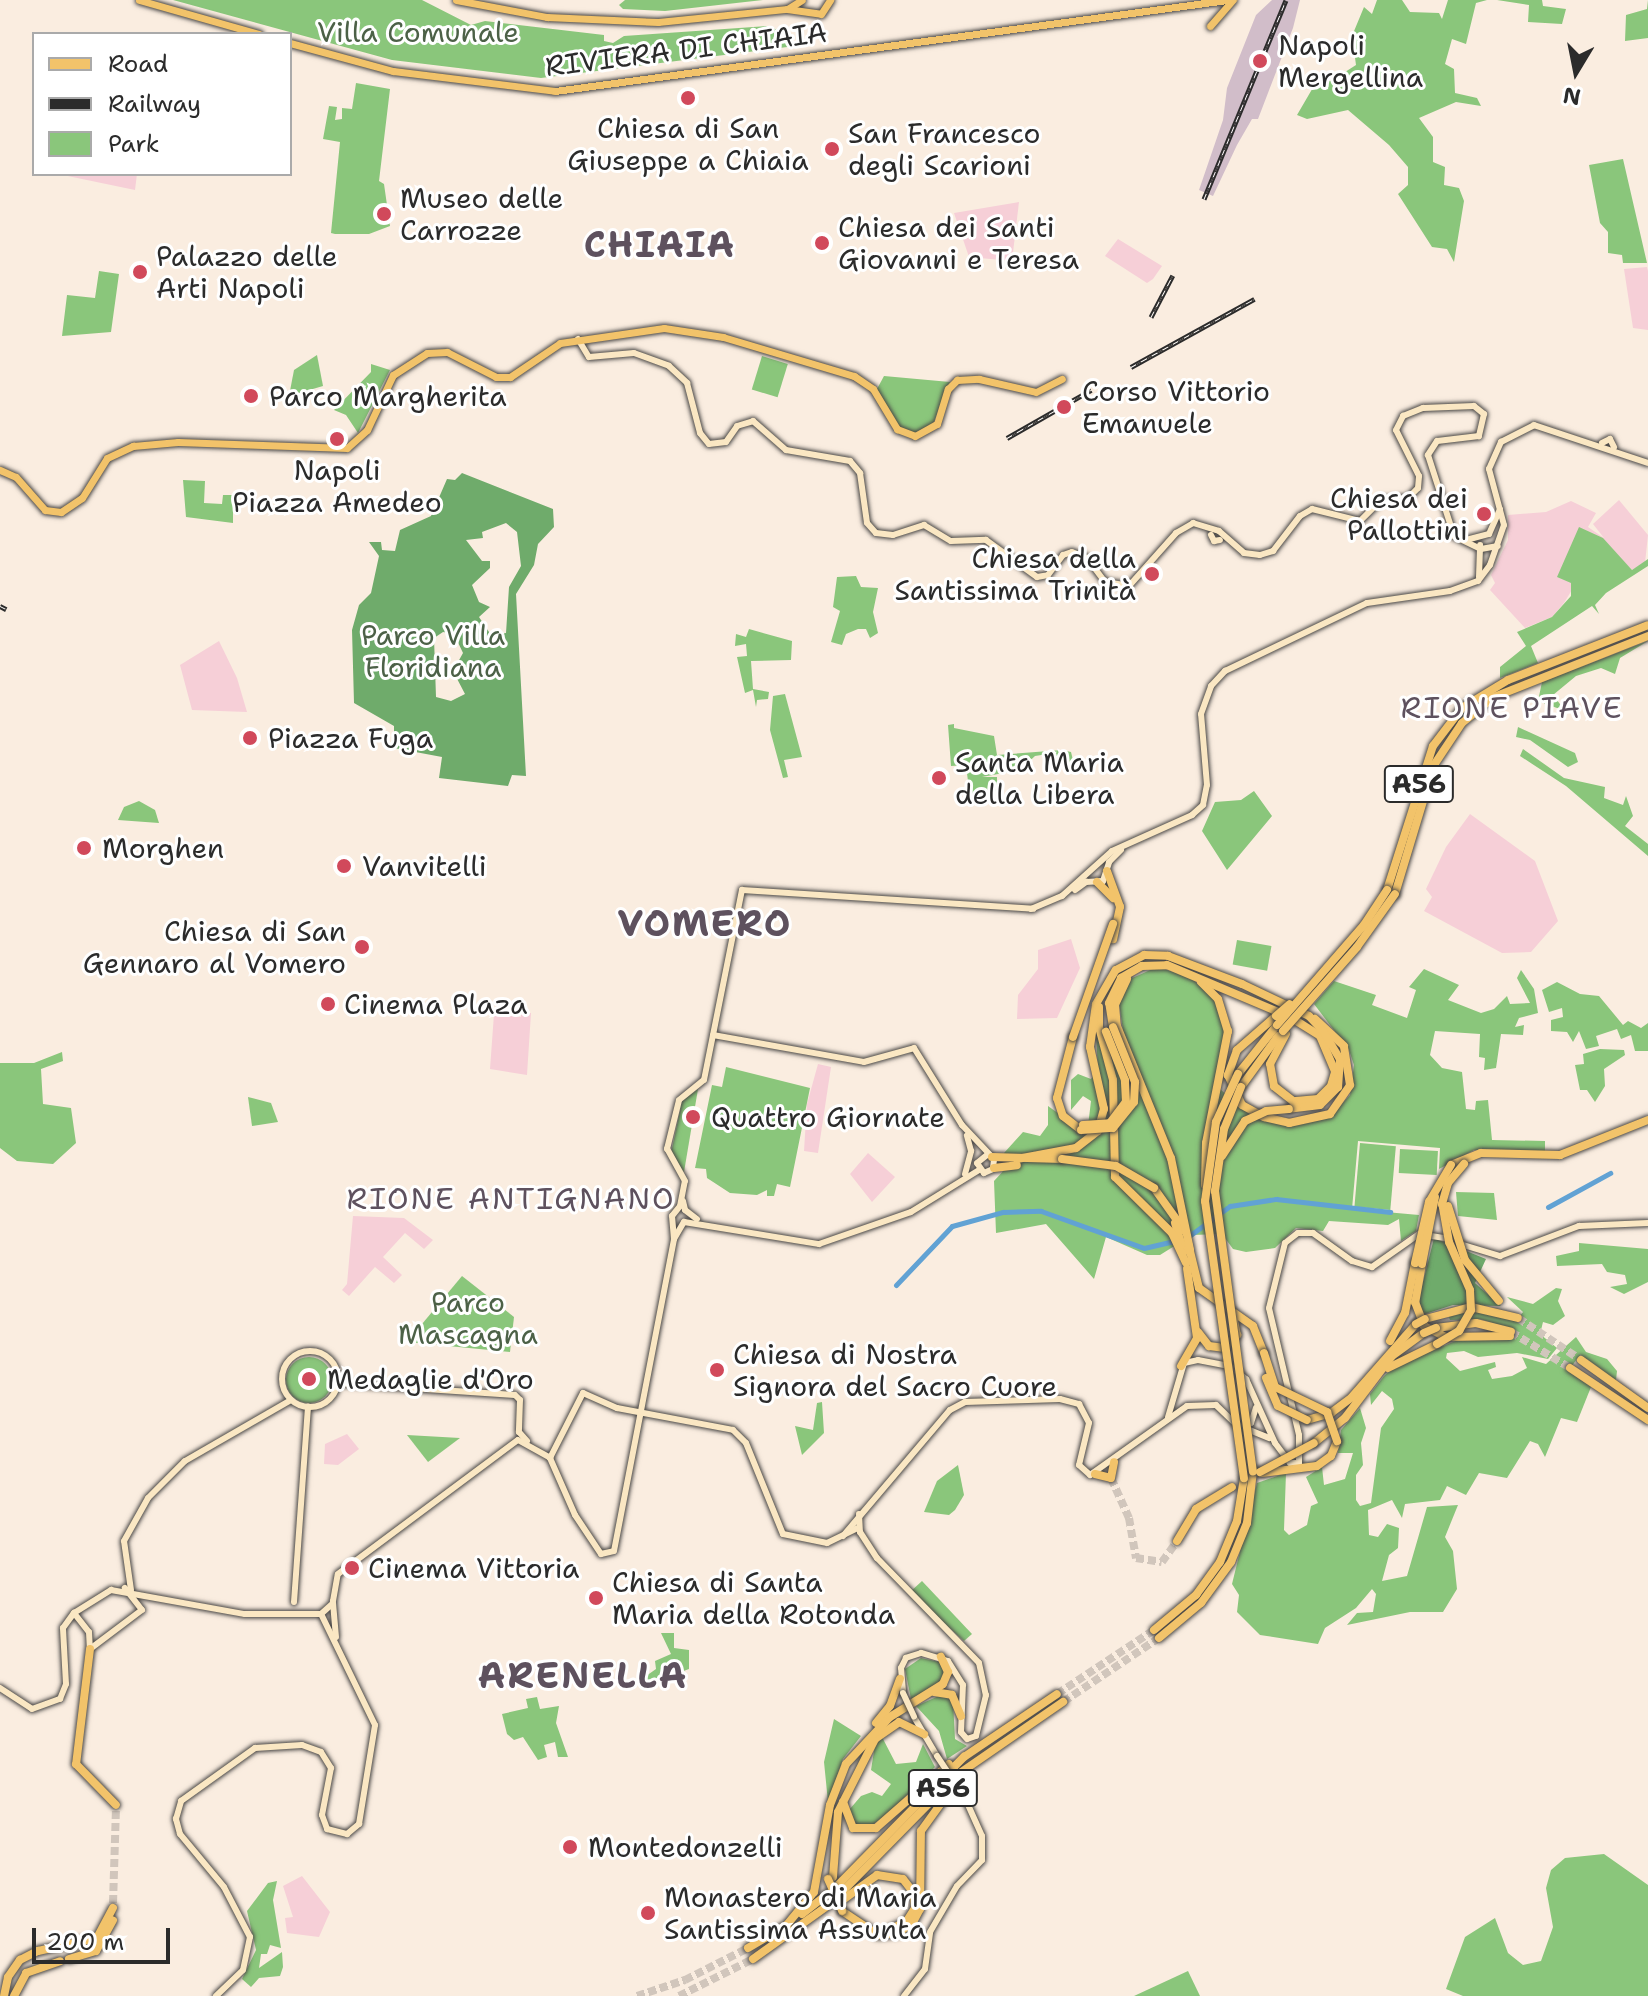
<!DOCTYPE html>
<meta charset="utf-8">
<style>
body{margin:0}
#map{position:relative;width:1648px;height:1996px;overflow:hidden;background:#faede0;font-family:"Shantell Sans",sans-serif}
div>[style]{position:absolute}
.built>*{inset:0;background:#f6cfd7}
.industrial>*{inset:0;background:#d1bdc9}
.green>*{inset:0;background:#8ac67b;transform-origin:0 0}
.round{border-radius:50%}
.forest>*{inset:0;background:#6fab6b}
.canal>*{height:5px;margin:-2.5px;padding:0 2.5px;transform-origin:2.5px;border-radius:2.5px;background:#61a2d4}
.trunk-tunnel>*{height:8px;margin-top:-4px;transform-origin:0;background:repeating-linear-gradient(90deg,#d1c6bc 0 8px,transparent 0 12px)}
.motorway-tunnel>*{height:8px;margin-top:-4px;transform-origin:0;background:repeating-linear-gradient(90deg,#d1c6bc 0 8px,transparent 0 12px)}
.roads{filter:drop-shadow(0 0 2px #4a4846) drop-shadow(0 0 2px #4a4846)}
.secondary>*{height:6px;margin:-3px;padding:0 3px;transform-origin:3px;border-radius:3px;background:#fae7c3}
.secondary>.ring{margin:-3px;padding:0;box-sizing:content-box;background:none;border:6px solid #fae7c3;border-radius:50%}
.primary>*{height:7px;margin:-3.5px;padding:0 3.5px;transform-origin:3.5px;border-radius:3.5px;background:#f2c36a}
.trunk>*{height:8px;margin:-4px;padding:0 4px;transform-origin:4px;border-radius:4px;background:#f2c36a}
.motorway>*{height:8px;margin:-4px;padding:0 4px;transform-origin:4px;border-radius:4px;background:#f2c36a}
.rail>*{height:5px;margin-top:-2.5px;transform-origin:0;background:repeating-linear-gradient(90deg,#fff 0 6px,#2b2b2b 0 12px);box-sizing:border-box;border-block:2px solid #2b2b2b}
.bridges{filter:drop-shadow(0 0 2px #4a4846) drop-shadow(0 0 2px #4a4846)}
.secondary-bridge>*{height:6px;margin:-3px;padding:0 3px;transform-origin:3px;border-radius:3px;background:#fae7c3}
.trunk-bridge>*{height:8px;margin:-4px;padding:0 4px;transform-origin:4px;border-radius:4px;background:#f2c36a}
.motorway-bridge>*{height:8px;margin:-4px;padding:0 4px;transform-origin:4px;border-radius:4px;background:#f2c36a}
.dots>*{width:22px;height:22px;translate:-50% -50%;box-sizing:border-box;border:4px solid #fff;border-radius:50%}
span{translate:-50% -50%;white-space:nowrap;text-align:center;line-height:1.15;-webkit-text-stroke:6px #fff;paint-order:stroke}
.shield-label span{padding:2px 6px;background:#fff;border:2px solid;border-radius:6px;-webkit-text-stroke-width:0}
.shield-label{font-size:26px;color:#2b2b2b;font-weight:700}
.park-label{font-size:28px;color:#4c6147}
.poi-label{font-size:28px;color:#2b2b2b}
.left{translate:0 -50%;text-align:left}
.right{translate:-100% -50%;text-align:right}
.street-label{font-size:28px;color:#2b2b2b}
.neighbourhood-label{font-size:30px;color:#5e515e;letter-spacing:2px}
.district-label{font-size:36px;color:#5e515e;font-weight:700;letter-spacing:2px}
.legend{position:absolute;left:32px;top:32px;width:260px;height:144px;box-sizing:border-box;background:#fff;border:2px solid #aaa;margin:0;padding:10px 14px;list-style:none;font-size:24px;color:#2b2b2b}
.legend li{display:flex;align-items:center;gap:16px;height:40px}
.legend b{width:40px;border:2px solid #aaa}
.north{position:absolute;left:1536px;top:32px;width:80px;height:80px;-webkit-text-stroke:6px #fff;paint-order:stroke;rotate:190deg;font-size:22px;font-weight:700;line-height:32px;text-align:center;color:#2b2b2b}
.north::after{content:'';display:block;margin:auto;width:28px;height:36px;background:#2b2b2b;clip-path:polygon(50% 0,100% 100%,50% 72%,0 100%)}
.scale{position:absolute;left:32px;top:1928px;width:138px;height:36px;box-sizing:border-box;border:4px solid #2b2b2b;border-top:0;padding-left:10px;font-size:24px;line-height:28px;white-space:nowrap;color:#2b2b2b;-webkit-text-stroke:6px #fff;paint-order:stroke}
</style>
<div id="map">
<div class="built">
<div style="clip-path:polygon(58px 174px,137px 174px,135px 190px)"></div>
<div style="clip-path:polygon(1019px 202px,1012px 261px,969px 257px,954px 213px)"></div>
<div style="clip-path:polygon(1118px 239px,1162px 266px,1153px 279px,1147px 283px,1105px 256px)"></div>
<div style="clip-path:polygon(1647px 267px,1648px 271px,1648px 330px,1633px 328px,1624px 269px)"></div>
<div style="clip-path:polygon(1619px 500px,1648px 535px,1645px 563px,1632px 570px,1602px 540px,1564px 603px,1552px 617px,1525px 628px,1490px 590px,1495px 583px,1491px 575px,1508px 540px,1508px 515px,1546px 512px,1571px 501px,1596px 513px,1588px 527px,1604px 538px,1593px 524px)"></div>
<div style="clip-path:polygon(219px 641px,237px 678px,247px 712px,192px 710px,180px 665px)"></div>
<div style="clip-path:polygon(1470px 814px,1535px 861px,1558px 921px,1531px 952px,1502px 953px,1424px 911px,1432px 897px,1426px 889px,1446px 847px)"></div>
<div style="clip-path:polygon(1071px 939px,1080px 968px,1057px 1018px,1017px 1019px,1018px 995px,1038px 969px,1038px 950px)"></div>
<div style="clip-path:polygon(521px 1012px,531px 1013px,527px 1075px,490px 1069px,494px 1014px,521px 1017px)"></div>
<div style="clip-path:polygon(818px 1064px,831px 1067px,818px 1153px,804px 1151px,807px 1104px)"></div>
<div style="clip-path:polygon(868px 1153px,895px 1177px,872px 1202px,850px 1174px)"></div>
<div style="clip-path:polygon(353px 1216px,404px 1218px,433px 1240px,424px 1249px,405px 1233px,383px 1257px,402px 1275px,394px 1283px,375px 1267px,349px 1296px,342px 1290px,347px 1284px)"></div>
<div style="clip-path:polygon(347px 1434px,359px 1449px,338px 1465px,324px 1464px,325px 1444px)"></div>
<div style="clip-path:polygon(302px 1876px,330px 1912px,319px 1937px,287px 1933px,285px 1918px,293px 1917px,283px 1886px)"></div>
</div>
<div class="industrial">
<div style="clip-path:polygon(1272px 0,1300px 0,1293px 28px,1258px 119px,1252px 119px,1237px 145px,1213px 196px,1199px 190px,1223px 120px,1227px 88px,1256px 15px)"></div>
</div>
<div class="green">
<div style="clip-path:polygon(173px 0,422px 0,471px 25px,485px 21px,604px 35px,604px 41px,613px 43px,624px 36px,766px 26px,788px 33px,795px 46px,541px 78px,392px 60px)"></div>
<div style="clip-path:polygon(625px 0,763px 0,665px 11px,623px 9px,619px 5px)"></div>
<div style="clip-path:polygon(1377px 0,1402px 0,1410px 12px,1439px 13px,1442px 19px,1448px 0,1487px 0,1476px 3px,1466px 44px,1452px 39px,1445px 64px,1454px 69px,1455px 93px,1477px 98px,1481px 106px,1456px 102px,1419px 118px,1433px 137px,1433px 162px,1445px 167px,1444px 185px,1459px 188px,1464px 201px,1454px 262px,1447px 249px,1432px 247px,1398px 194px,1408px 185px,1408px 167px,1389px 145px,1348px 110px,1307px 119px,1297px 115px,1318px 79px,1331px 81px,1356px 65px,1352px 36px,1364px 7px,1372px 14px)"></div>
<div style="clip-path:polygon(1497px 0,1542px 0,1543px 6px,1566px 9px,1562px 24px,1528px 22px,1529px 5px)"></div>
<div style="clip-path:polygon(1648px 0,1648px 38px,1625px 41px,1626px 15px,1647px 9px)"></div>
<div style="clip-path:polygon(356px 83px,390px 89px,379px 181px,384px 184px,390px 226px,369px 234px,335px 234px,331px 233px,340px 142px,323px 139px,329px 106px,337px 107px,335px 120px,342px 119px,342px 108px,352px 109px)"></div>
<div style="clip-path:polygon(1623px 159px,1647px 263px,1623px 263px,1622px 255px,1608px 253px,1608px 232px,1600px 223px,1589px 165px)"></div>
<div style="clip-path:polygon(99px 271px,119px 274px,111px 332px,62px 336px,67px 295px,95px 298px)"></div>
<div style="clip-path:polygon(317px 355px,323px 386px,289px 396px,294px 370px)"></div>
<div style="left:762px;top:356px;width:27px;height:35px;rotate:17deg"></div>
<div style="clip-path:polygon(371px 364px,390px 370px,358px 433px,346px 415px,334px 410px,371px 372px)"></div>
<div style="clip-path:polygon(884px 376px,950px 382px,933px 424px,915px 433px,898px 427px,877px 389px)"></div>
<div style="clip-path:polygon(183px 480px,205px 481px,204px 503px,222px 504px,223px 495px,233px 495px,233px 523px,186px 517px)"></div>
<div style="clip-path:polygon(1579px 527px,1603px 538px,1632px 570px,1648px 559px,1648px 566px,1606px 593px,1595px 605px,1599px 614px,1592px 606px,1531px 646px,1538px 663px,1500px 678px,1500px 667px,1526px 646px,1517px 632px,1552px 617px,1571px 596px,1571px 583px,1557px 577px)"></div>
<div style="clip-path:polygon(856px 576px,861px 587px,878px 588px,873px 612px,878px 633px,870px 638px,866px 629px,858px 629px,846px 634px,842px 645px,831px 642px,840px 611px,833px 607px,837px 577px)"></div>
<div style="clip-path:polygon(749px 629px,792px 641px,791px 660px,751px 661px,753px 689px,769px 692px,768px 699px,757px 700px,756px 707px,753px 690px,745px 693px,737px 657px,747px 656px,746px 644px,735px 646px,736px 634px,746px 637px)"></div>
<div style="clip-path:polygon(1648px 641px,1620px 658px,1615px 674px,1601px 668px,1576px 676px,1553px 695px,1563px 708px,1579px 709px,1576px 715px,1538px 701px,1542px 682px)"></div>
<div style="clip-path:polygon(785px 694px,802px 757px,784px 760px,788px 777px,783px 778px,770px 730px,773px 696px)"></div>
<div style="clip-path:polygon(954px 724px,954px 728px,994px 736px,997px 755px,1062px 750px,1071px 752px,1074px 764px,1055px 766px,1054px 753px,1035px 756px,1020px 770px,982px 777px,997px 777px,997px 791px,970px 796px,966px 766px,981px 764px,951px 766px,948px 725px)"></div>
<div style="clip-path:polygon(1518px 727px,1575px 753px,1578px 762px,1568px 767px,1530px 740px,1516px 737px)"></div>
<div style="clip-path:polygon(1523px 749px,1564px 778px,1605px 787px,1604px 798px,1623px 805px,1626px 796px,1633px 816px,1625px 826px,1648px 844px,1648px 856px,1566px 786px,1520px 756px)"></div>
<div style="clip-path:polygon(1254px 791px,1272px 816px,1227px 870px,1202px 831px,1215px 802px,1241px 800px)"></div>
<div style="clip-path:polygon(139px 801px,155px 810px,159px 823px,118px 820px,124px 807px)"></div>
<div style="left:1237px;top:940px;width:35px;height:25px;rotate:10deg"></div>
<div style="clip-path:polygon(1157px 967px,1190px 977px,1218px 1003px,1225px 1033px,1215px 1077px,1220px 1089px,1240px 1107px,1288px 1125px,1331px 1116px,1350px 1095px,1354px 1065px,1349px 1050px,1314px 1004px,1334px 981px,1376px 995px,1372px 1005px,1407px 1018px,1416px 990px,1409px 987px,1424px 969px,1459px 985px,1448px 1000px,1481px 1013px,1494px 1009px,1507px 996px,1510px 1004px,1530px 1003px,1517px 978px,1521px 970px,1534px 989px,1538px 1013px,1519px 1018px,1515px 1027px,1524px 1025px,1523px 1035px,1501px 1034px,1496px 1068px,1484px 1070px,1485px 1058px,1479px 1057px,1480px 1034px,1435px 1031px,1430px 1055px,1442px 1068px,1462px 1072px,1466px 1109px,1475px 1110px,1476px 1101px,1488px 1100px,1492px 1140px,1545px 1141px,1545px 1153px,1474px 1150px,1439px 1169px,1440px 1148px,1358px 1141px,1352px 1209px,1419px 1215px,1416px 1231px,1401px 1241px,1399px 1219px,1388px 1225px,1329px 1221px,1323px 1231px,1296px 1228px,1275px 1248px,1246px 1252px,1233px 1249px,1222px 1234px,1192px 1235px,1160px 1255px,1147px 1255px,1106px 1237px,1094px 1279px,1046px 1224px,996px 1233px,994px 1181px,1006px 1168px,1004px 1153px,1023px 1132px,1040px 1136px,1048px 1125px,1048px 1106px,1087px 1134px,1091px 1101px,1083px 1096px,1071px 1110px,1071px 1080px,1078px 1074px,1091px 1079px,1098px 1070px,1096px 1032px,1123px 1030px,1119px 1003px,1130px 979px)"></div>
<div style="clip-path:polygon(1557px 982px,1580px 994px,1599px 996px,1623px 1025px,1628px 1021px,1641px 1028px,1648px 1023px,1648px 1051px,1635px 1051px,1631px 1035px,1621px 1039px,1617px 1029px,1596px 1036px,1599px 1046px,1586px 1049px,1579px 1031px,1573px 1042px,1567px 1032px,1551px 1031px,1551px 1020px,1563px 1017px,1562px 1008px,1549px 1012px,1542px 990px)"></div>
<div style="clip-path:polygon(1600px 1049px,1624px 1050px,1625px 1055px,1604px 1069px,1605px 1086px,1595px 1102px,1587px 1090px,1580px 1090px,1575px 1065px,1584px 1064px,1583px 1054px)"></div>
<div style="clip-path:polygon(62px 1052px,63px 1061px,41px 1069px,43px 1104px,71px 1108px,76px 1143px,53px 1164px,17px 1161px,0 1148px,0 1063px,34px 1063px)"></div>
<div style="clip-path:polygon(726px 1067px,810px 1088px,790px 1187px,777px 1184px,774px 1196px,767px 1196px,767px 1190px,757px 1195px,730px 1193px,707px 1178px,706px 1169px,695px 1168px,712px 1085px,722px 1087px)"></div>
<div style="clip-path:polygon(698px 1089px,684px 1172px,671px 1153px,682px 1101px)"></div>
<div style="clip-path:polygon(248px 1097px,271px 1103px,278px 1122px,252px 1126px)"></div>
<div style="left:1360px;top:1143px;width:36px;height:64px;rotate:5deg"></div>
<div style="left:1400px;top:1149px;width:38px;height:24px;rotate:3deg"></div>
<div style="clip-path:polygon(1456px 1192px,1494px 1193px,1497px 1220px,1458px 1216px)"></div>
<div style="clip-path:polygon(1579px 1243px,1648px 1249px,1648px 1282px,1624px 1294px,1610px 1287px,1627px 1284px,1625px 1275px,1607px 1272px,1602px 1264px,1557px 1266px,1556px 1256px,1579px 1251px)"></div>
<div style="clip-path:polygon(462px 1276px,514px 1317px,510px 1352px,407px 1342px)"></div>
<div style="clip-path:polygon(1556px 1288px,1562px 1289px,1558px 1301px,1565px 1316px,1553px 1325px,1543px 1322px,1540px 1334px,1557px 1348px,1548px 1359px,1517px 1353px,1478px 1357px,1464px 1351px,1447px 1353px,1446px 1358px,1460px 1371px,1495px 1362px,1496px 1367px,1488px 1370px,1492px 1379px,1512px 1376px,1527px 1368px,1522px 1357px,1546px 1364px,1576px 1337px,1586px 1352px,1607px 1359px,1617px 1371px,1616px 1380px,1587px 1359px,1577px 1359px,1568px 1371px,1591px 1387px,1577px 1422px,1561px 1418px,1545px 1457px,1538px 1444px,1530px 1441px,1507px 1478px,1479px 1473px,1466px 1495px,1447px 1486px,1440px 1500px,1405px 1504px,1402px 1518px,1392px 1500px,1368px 1510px,1369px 1535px,1378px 1537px,1387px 1524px,1399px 1528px,1398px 1548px,1389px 1555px,1382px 1581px,1407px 1576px,1427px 1507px,1458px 1505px,1445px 1537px,1453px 1551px,1457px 1589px,1443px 1612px,1410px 1612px,1347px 1625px,1357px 1613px,1373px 1612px,1376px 1594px,1372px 1589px,1356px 1608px,1325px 1628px,1318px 1644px,1260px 1635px,1237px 1612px,1239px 1595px,1232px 1584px,1257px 1483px,1286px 1473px,1284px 1530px,1289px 1535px,1307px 1525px,1311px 1506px,1318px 1503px,1306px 1477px,1322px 1467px,1324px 1485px,1345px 1479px,1353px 1453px,1338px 1453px,1341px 1430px,1360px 1408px,1366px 1428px,1361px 1443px,1363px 1465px,1356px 1475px,1356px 1500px,1360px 1506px,1371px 1503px,1381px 1428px,1394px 1409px,1392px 1399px,1382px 1391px,1371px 1405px,1370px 1394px,1384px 1376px,1397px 1365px,1458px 1340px,1509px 1337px,1512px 1329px,1480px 1319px,1450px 1320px,1448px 1315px,1475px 1311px,1516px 1321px,1523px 1312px,1507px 1297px,1533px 1304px)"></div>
<div class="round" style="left:286px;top:1357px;width:46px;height:46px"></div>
<div style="clip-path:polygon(822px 1402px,824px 1433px,802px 1455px,795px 1426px,813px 1430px,817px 1403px)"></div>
<div style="clip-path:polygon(407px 1435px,460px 1438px,428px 1462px)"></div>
<div style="clip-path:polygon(958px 1465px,964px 1495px,955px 1510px,949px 1515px,924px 1512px,937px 1481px)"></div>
<div style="clip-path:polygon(922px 1581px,972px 1634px,964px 1641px,910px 1592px)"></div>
<div style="clip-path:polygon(661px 1633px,674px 1633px,674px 1648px,689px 1650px,689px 1669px,643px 1686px,639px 1681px,656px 1669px,655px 1661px,671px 1654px)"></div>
<div style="clip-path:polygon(921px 1658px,940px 1662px,946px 1673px,937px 1686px,911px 1699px,905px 1669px)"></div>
<div style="clip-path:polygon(941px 1695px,953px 1701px,955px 1739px,967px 1746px,947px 1759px,939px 1731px,916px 1706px)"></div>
<div style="clip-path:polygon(537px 1697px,540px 1709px,559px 1706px,556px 1723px,568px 1757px,558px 1757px,555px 1742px,544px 1745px,547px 1757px,538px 1760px,523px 1737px,514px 1740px,507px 1734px,502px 1714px,528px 1708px,526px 1699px)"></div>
<div style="clip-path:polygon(834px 1719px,861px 1736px,843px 1759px,828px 1802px,824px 1762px)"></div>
<div style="clip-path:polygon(882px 1737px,896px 1764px,916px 1762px,923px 1744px,935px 1767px,888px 1814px,872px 1825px,857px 1826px,849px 1810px,861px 1796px,872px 1792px,882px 1796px,891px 1784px,871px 1770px,875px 1745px)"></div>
<div style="clip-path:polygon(1604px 1854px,1648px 1885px,1648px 1996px,1463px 1996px,1446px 1989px,1465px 1937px,1495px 1918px,1508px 1953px,1523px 1965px,1541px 1961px,1553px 1927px,1546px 1888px,1551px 1870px,1565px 1858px)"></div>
<div style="clip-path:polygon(277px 1881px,273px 1900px,281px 1948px,270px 1945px,267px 1954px,261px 1954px,259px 1968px,282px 1952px,283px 1967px,280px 1976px,259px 1978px,251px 1987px,242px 1979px,256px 1950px,247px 1911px,268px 1883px)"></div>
<div style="clip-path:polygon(1188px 1971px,1200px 1996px,1134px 1996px)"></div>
</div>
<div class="forest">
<div style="clip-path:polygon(evenodd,462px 473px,553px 509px,554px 527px,538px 544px,534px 565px,516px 594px,526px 776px,512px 775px,508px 786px,439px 778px,442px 757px,394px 748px,394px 726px,354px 703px,352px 630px,359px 605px,371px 593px,379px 556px,369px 542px,381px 542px,382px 550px,395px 551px,400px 530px,431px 516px,447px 479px,455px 480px,462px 473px,506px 523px,517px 532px,521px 566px,509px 587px,506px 633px,491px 635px,479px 617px,490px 607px,479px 602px,472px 585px,490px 568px,490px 561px,482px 561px,466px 540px,483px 538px,482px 532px,506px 523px,462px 473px,443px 632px,454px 634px,463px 653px,453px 671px,465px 694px,451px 701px,436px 697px,434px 638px,443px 632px)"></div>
<div style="clip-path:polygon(1434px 1238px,1486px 1259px,1475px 1283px,1501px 1306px,1453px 1305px,1422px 1315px,1419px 1298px)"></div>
</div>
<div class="canal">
<div style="left:1548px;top:1207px;width:71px;rotate:-28.7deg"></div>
<div style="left:1185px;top:1239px;width:56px;rotate:-36.3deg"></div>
<div style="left:1230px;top:1206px;width:47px;rotate:-8.7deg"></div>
<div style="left:1276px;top:1199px;width:115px;rotate:6.5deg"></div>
<div style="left:896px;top:1285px;width:81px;rotate:-46.5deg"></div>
<div style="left:952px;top:1226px;width:53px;rotate:-15.4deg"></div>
<div style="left:1003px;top:1212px;width:38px;rotate:-2deg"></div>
<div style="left:1041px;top:1211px;width:109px;rotate:19.8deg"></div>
<div style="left:1144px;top:1248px;width:32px;rotate:-13deg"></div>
</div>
<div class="trunk-tunnel">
<div style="left:1518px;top:1318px;width:76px;rotate:33.7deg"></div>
<div style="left:1511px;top:1332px;width:69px;rotate:31.4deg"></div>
<div style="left:1111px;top:1478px;width:44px;rotate:65.8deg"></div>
<div style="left:1129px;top:1518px;width:41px;rotate:80.1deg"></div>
<div style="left:1136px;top:1558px;width:26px;rotate:9deg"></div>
<div style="left:1162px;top:1562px;width:26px;rotate:-54deg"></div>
</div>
<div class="motorway-tunnel">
<div style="left:1057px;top:1694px;width:116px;rotate:-33.4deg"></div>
<div style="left:1063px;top:1702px;width:115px;rotate:-33.7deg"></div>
<div style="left:113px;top:1903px;width:98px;rotate:-88.2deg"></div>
<div style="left:637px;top:1996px;width:51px;rotate:-18.4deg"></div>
<div style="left:685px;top:1980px;width:71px;rotate:-26.9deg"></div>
<div style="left:679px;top:1996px;width:83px;rotate:-26.6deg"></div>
</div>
<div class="roads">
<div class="secondary">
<div style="left:578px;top:339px;width:21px;rotate:59deg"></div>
<div style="left:589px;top:357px;width:45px;rotate:-5.1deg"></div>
<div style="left:634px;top:353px;width:37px;rotate:20deg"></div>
<div style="left:669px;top:366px;width:25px;rotate:43deg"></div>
<div style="left:687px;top:383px;width:52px;rotate:75.4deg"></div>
<div style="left:700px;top:433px;width:14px;rotate:51deg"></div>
<div style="left:709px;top:444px;width:17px;rotate:-7deg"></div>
<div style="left:726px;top:442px;width:19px;rotate:-55deg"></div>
<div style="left:737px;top:426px;width:17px;rotate:-17deg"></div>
<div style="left:753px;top:421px;width:44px;rotate:41.3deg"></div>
<div style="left:786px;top:450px;width:65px;rotate:9.8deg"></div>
<div style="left:850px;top:461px;width:16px;rotate:50deg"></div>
<div style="left:860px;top:473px;width:50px;rotate:82deg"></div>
<div style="left:867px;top:523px;width:13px;rotate:48deg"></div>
<div style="left:876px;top:533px;width:17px;rotate:7deg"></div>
<div style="left:893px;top:535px;width:33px;rotate:-18deg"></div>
<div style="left:924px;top:525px;width:31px;rotate:31deg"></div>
<div style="left:951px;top:541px;width:35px;rotate:-2deg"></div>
<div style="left:986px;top:540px;width:63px;rotate:36deg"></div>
<div style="left:1037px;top:577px;width:11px;rotate:-10deg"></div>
<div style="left:1048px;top:575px;width:25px;rotate:-53deg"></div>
<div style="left:1063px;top:555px;width:9px;rotate:-18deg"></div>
<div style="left:1072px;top:552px;width:16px;rotate:22deg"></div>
<div style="left:1087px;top:558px;width:30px;rotate:53deg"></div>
<div style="left:1105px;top:582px;width:24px;rotate:9deg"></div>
<div style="left:1129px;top:586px;width:71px;rotate:-48.4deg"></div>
<div style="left:1176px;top:533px;width:20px;rotate:-30deg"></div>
<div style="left:1193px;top:523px;width:27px;rotate:17deg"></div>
<div style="left:1219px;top:531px;width:33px;rotate:41deg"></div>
<div style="left:1244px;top:553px;width:16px;rotate:7deg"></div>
<div style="left:1260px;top:555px;width:14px;rotate:-17deg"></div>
<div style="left:1273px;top:551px;width:44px;rotate:-52.4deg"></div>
<div style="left:1300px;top:516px;width:14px;rotate:-30deg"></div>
<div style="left:1312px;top:509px;width:49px;rotate:14deg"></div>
<div style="left:1360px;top:521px;width:30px;rotate:-45deg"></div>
<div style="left:1381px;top:500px;width:27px;rotate:-4deg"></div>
<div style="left:1408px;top:498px;width:14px;rotate:-45deg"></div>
<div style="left:1418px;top:488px;width:12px;rotate:-85deg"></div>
<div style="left:1419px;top:476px;width:51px;rotate:-116.6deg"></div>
<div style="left:1396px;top:430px;width:16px;rotate:-63deg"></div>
<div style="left:1403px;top:416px;width:22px;rotate:-22deg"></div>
<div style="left:1423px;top:408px;width:51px;rotate:-2.2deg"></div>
<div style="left:1474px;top:406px;width:13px;rotate:39deg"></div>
<div style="left:1484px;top:414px;width:23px;rotate:103deg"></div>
<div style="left:1479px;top:436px;width:42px;rotate:173.2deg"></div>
<div style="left:1437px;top:441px;width:17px;rotate:123deg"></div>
<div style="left:1428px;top:455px;width:85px;rotate:72.2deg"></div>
<div style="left:1454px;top:536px;width:30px;rotate:26deg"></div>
<div style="left:1481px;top:549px;width:17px;rotate:-10deg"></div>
<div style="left:1602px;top:443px;width:9px;rotate:-27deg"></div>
<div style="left:1610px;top:439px;width:9px;rotate:63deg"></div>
<div style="left:1211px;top:535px;width:7px;rotate:63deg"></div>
<div style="left:1214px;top:541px;width:6px;rotate:-9deg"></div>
<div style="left:1466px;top:540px;width:24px;rotate:-15deg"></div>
<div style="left:1489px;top:534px;width:27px;rotate:-66deg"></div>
<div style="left:1479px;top:577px;width:32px;rotate:-88deg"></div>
<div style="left:1075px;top:890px;width:14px;rotate:-36deg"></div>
<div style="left:1086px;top:882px;width:17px;rotate:-3deg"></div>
<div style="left:1103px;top:881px;width:20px;rotate:-72deg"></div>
<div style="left:1109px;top:862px;width:17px;rotate:-45deg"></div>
<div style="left:1031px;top:909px;width:34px;rotate:-23deg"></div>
<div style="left:1062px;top:896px;width:67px;rotate:-42deg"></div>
<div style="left:1112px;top:851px;width:88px;rotate:-24.2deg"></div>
<div style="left:1192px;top:815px;width:15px;rotate:-42deg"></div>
<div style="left:1203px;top:805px;width:20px;rotate:-79deg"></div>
<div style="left:1207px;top:785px;width:71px;rotate:-94.8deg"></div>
<div style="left:1201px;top:714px;width:30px;rotate:-70deg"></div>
<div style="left:1211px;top:686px;width:21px;rotate:-47deg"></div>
<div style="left:1225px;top:671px;width:157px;rotate:-25.6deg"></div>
<div style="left:1367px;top:603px;width:84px;rotate:-8.2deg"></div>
<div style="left:1450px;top:591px;width:30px;rotate:-20deg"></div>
<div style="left:1478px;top:581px;width:20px;rotate:-53deg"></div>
<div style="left:1490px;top:565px;width:42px;rotate:-70.7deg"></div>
<div style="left:1504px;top:525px;width:58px;rotate:-105deg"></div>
<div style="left:1489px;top:469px;width:30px;rotate:-66deg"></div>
<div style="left:1501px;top:442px;width:37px;rotate:-27deg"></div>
<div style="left:1534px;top:425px;width:120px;rotate:18.4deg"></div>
<div style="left:713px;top:1035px;width:153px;rotate:10.1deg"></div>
<div style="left:864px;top:1062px;width:52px;rotate:-15.6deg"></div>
<div style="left:914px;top:1048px;width:91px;rotate:58.1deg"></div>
<div style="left:962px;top:1125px;width:47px;rotate:46.7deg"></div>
<div style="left:994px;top:1159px;width:10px;rotate:96deg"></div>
<div style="left:993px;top:1169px;width:10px;rotate:156deg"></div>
<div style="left:984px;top:1173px;width:12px;rotate:-125deg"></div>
<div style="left:977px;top:1163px;width:13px;rotate:-39deg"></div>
<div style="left:965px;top:1174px;width:24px;rotate:-75deg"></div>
<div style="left:971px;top:1151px;width:16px;rotate:-105deg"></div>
<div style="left:683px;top:1201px;width:9px;rotate:77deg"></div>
<div style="left:685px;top:1210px;width:15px;rotate:37deg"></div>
<div style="left:684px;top:1222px;width:137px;rotate:9.3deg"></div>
<div style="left:819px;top:1244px;width:97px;rotate:-19.2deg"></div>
<div style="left:911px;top:1212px;width:80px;rotate:-31.7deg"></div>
<div style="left:674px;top:1239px;width:23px;rotate:-95deg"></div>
<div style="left:672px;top:1216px;width:13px;rotate:-51deg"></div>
<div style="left:680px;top:1206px;width:25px;rotate:-79deg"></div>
<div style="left:685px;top:1181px;width:37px;rotate:-119deg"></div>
<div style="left:667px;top:1149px;width:50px;rotate:-76.2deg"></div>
<div style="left:679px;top:1100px;width:32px;rotate:-39deg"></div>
<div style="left:704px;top:1080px;width:194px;rotate:-78.7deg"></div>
<div style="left:742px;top:890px;width:292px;rotate:3.7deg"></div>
<div style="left:1460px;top:1244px;width:42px;rotate:16.7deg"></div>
<div style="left:1500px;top:1256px;width:85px;rotate:-20.8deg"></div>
<div style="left:1579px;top:1226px;width:69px;rotate:-2.5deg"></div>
<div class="ring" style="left:282px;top:1351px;width:50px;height:50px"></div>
<div style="left:338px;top:1383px;width:177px;rotate:3.9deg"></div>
<div style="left:515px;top:1395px;width:7px;rotate:45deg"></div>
<div style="left:520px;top:1400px;width:32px;rotate:92deg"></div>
<div style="left:519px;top:1432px;width:12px;rotate:48deg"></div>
<div style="left:1168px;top:1417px;width:56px;rotate:-73.5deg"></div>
<div style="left:1184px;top:1363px;width:14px;rotate:-12deg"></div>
<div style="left:1198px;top:1360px;width:33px;rotate:11deg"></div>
<div style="left:1230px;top:1366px;width:21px;rotate:39deg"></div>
<div style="left:1246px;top:1379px;width:70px;rotate:65.6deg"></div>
<div style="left:1275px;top:1443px;width:25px;rotate:53deg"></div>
<div style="left:1290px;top:1463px;width:9px"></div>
<div style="left:1299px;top:1463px;width:28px;rotate:-90deg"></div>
<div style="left:1299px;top:1435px;width:130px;rotate:-103.3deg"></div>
<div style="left:1269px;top:1308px;width:67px;rotate:-76.2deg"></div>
<div style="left:1285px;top:1243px;width:16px;rotate:-38deg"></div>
<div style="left:1298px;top:1233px;width:15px"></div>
<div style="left:1313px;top:1233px;width:48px;rotate:35.7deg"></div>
<div style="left:1352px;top:1261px;width:21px;rotate:17deg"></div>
<div style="left:1372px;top:1267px;width:57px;rotate:-35.1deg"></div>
<div style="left:1419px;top:1234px;width:31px;rotate:9deg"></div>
<div style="left:1243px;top:1427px;width:9px;rotate:-27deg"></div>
<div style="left:1251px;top:1423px;width:16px;rotate:-72deg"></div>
<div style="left:550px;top:1458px;width:73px;rotate:-63.1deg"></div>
<div style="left:583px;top:1393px;width:37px;rotate:24deg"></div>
<div style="left:617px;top:1408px;width:118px;rotate:10.7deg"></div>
<div style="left:733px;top:1430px;width:18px;rotate:45deg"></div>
<div style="left:746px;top:1443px;width:98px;rotate:67.9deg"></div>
<div style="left:783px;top:1534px;width:45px;rotate:11.6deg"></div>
<div style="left:827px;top:1543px;width:34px;rotate:-26deg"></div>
<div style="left:859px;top:1514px;width:18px;rotate:87deg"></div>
<div style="left:860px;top:1532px;width:31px;rotate:57deg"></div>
<div style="left:877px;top:1558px;width:146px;rotate:45.8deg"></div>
<div style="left:979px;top:1663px;width:33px;rotate:78deg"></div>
<div style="left:986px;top:1695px;width:42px;rotate:103.7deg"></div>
<div style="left:976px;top:1736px;width:9px;rotate:162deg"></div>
<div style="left:967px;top:1739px;width:9px;rotate:-131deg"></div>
<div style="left:961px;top:1732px;width:47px;rotate:-87.6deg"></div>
<div style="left:963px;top:1685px;width:28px;rotate:-122deg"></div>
<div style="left:948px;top:1661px;width:28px;rotate:-163deg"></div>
<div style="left:921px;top:1653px;width:16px;rotate:162deg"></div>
<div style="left:906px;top:1658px;width:11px;rotate:117deg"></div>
<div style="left:901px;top:1668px;width:25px;rotate:85deg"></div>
<div style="left:843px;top:1536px;width:165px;rotate:-49.7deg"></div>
<div style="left:950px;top:1410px;width:17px;rotate:-28deg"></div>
<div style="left:965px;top:1402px;width:95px;rotate:-1.8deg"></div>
<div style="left:1060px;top:1399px;width:20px;rotate:15deg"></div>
<div style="left:1079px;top:1404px;width:21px;rotate:62deg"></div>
<div style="left:1089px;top:1423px;width:43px;rotate:103.4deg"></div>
<div style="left:1079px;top:1465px;width:15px;rotate:42deg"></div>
<div style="left:1090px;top:1475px;width:119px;rotate:-35.4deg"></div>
<div style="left:1187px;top:1406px;width:29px;rotate:-2deg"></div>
<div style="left:1216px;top:1405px;width:29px;rotate:44deg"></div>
<div style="left:1237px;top:1425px;width:35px;rotate:22deg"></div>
<div style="left:131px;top:1590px;width:49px;rotate:-98.1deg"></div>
<div style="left:124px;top:1541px;width:49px;rotate:-60.8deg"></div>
<div style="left:148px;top:1498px;width:52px;rotate:-45deg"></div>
<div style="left:185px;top:1461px;width:122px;rotate:-29.9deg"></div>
<div style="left:294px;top:1602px;width:196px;rotate:-85.9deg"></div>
<div style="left:74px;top:1613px;width:24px;rotate:52deg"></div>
<div style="left:89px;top:1632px;width:17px;rotate:87deg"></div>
<div style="left:336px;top:1637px;width:36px;rotate:-95deg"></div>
<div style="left:333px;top:1601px;width:27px;rotate:-80deg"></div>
<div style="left:338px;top:1574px;width:224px;rotate:-36.7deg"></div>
<div style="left:518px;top:1440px;width:37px;rotate:29deg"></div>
<div style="left:550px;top:1458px;width:62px;rotate:66.3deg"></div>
<div style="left:575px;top:1515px;width:47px;rotate:56.3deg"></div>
<div style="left:601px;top:1554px;width:13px;rotate:-13deg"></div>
<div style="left:614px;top:1551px;width:318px;rotate:-79.1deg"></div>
<div style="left:674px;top:1239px;width:20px;rotate:-60deg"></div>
<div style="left:90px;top:1649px;width:65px;rotate:-36.9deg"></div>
<div style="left:142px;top:1610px;width:28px;rotate:-128deg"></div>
<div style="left:0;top:1688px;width:38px;rotate:33deg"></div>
<div style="left:32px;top:1709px;width:30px;rotate:-20deg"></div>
<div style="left:60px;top:1699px;width:16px;rotate:-68deg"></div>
<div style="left:66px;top:1684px;width:56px;rotate:-93.1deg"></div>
<div style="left:63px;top:1628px;width:19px;rotate:-54deg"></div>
<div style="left:74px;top:1613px;width:44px;rotate:-31.9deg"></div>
<div style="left:111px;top:1590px;width:136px;rotate:10.2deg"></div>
<div style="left:245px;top:1614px;width:76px"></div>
<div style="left:321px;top:1614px;width:15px;rotate:-42deg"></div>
<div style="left:914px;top:1717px;width:45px;rotate:59.5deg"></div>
<div style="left:216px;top:1996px;width:37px;rotate:-44deg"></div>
<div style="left:243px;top:1970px;width:34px;rotate:-78deg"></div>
<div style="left:250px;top:1937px;width:56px;rotate:-117.5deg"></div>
<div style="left:224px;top:1887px;width:69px;rotate:-129.7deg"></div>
<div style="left:180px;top:1834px;width:16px;rotate:-105deg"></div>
<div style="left:176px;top:1819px;width:19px;rotate:-74deg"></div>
<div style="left:181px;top:1801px;width:91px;rotate:-35.6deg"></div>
<div style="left:255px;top:1748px;width:47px;rotate:-3.7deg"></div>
<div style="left:302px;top:1745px;width:20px;rotate:20deg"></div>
<div style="left:321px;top:1752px;width:19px;rotate:58deg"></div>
<div style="left:331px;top:1768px;width:48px;rotate:100.8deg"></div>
<div style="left:322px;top:1815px;width:15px;rotate:70deg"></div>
<div style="left:327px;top:1829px;width:21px;rotate:14deg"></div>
<div style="left:347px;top:1834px;width:16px;rotate:-40deg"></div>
<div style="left:359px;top:1824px;width:100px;rotate:-80.8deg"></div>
<div style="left:375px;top:1725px;width:123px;rotate:-115.9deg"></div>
<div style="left:904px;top:1996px;width:34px;rotate:-52deg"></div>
<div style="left:925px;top:1969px;width:37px;rotate:-82deg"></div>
<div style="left:930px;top:1932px;width:53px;rotate:-59.6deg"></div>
<div style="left:957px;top:1886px;width:36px;rotate:-46deg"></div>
<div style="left:982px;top:1860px;width:24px;rotate:-90deg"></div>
<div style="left:982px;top:1836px;width:42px;rotate:-114.1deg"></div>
</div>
<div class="primary">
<div style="left:139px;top:0;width:125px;rotate:15.8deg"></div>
<div style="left:456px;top:0;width:93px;rotate:10.6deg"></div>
<div style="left:547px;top:17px;width:111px;rotate:2.6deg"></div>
<div style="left:658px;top:22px;width:130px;rotate:-5.8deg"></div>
<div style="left:787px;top:9px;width:34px;rotate:8deg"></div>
<div style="left:821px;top:14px;width:17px;rotate:-57deg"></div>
<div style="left:789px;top:8px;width:15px;rotate:-32deg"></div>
<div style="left:1210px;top:26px;width:35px;rotate:-49deg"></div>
<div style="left:290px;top:43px;width:107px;rotate:15.2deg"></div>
<div style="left:393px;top:71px;width:163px;rotate:7deg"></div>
<div style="left:555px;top:91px;width:678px;rotate:-7.71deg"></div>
<div style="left:0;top:470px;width:17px;rotate:24deg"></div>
<div style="left:16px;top:477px;width:44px;rotate:48.7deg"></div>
<div style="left:45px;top:510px;width:16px;rotate:7deg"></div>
<div style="left:61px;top:512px;width:25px;rotate:-34deg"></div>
<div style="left:82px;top:498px;width:47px;rotate:-58deg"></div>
<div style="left:107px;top:458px;width:29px;rotate:-25deg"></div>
<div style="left:133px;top:446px;width:45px;rotate:-5.1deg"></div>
<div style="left:178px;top:442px;width:169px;rotate:2deg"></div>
<div style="left:347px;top:448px;width:27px;rotate:-42deg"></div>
<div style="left:367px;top:430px;width:61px;rotate:-64.7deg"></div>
<div style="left:393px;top:375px;width:40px;rotate:-32.9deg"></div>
<div style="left:427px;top:353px;width:20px;rotate:-3deg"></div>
<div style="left:447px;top:352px;width:55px;rotate:27deg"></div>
<div style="left:496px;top:377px;width:14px"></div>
<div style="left:510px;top:377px;width:60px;rotate:-34.2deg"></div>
<div style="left:560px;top:343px;width:105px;rotate:-8.2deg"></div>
<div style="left:664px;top:328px;width:60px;rotate:8.7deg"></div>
<div style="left:723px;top:337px;width:137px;rotate:16.6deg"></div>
<div style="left:854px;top:376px;width:23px;rotate:34deg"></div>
<div style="left:873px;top:389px;width:47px;rotate:59deg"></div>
<div style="left:897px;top:429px;width:19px;rotate:21deg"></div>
<div style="left:915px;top:436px;width:25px;rotate:-29deg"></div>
<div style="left:937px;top:424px;width:37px;rotate:-73deg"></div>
<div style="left:948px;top:389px;width:13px;rotate:-45deg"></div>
<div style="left:957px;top:380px;width:22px;rotate:-3deg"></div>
<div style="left:979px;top:379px;width:58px;rotate:12.8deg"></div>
<div style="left:1036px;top:392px;width:29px;rotate:-27deg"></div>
</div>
<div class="trunk">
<div style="left:992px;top:1157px;width:70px;rotate:1.6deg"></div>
<div style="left:1451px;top:1165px;width:32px;rotate:-22deg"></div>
<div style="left:1481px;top:1153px;width:79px;rotate:1.5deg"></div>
<div style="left:1560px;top:1155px;width:95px;rotate:-21.7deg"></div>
<div style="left:994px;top:1168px;width:23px;rotate:-7deg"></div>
<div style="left:1154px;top:1188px;width:52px;rotate:54.5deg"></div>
<div style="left:1175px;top:1223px;width:30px;rotate:73deg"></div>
<div style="left:1188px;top:1243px;width:46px;rotate:76.3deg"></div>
<div style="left:1199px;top:1288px;width:66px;rotate:35.1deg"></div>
<div style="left:1253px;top:1326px;width:29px;rotate:68deg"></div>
<div style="left:1422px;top:1264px;width:39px;rotate:100deg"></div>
<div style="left:1415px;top:1302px;width:26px;rotate:69deg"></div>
<div style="left:1424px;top:1326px;width:25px;rotate:27deg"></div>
<div style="left:1446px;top:1337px;width:64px;rotate:-0.9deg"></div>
<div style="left:1425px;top:1319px;width:48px;rotate:-14.6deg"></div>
<div style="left:1471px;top:1307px;width:48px;rotate:13.2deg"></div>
<div style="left:1436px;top:1328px;width:40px;rotate:-7.1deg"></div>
<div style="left:1476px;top:1323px;width:36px;rotate:14deg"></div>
<div style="left:1198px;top:1332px;width:18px;rotate:52deg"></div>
<div style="left:1209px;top:1346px;width:16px;rotate:7deg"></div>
<div style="left:1225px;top:1348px;width:18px;rotate:-47deg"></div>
<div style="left:1237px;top:1335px;width:19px;rotate:-102deg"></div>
<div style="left:1390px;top:1341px;width:32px;rotate:-62deg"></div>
<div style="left:1405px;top:1313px;width:51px;rotate:-78.7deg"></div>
<div style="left:1581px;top:1360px;width:82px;rotate:35.6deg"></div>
<div style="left:1181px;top:1366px;width:32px;rotate:-60deg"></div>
<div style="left:1197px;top:1338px;width:70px;rotate:-98.2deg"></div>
<div style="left:1388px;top:1368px;width:55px;rotate:-26.1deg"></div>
<div style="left:1570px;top:1368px;width:94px;rotate:33.7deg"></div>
<div style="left:1307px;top:1420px;width:25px;rotate:-16deg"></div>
<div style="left:1331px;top:1413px;width:26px;rotate:-37deg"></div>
<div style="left:1352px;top:1397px;width:97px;rotate:-48.8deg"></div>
<div style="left:1314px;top:1443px;width:40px;rotate:-39deg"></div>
<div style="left:1345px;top:1418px;width:78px;rotate:-52.8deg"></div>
<div style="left:1392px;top:1356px;width:39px;rotate:-36deg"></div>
<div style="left:1262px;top:1473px;width:55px;rotate:-7.3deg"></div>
<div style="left:1317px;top:1466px;width:17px;rotate:-36deg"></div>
<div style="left:1331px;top:1456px;width:16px;rotate:-68deg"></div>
<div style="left:1095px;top:1474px;width:16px;rotate:14deg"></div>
<div style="left:1111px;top:1478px;width:16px;rotate:-79deg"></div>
<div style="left:1177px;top:1541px;width:37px;rotate:-59deg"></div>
<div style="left:1196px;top:1509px;width:42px;rotate:-31.4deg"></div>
</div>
<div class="motorway">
<div style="left:1107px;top:871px;width:38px;rotate:70deg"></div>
<div style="left:1120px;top:907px;width:33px;rotate:102deg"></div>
<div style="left:1097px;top:882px;width:23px;rotate:45deg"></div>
<div style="left:1387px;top:890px;width:151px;rotate:-72.3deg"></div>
<div style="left:1433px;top:746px;width:48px;rotate:-52.7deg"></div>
<div style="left:1462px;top:708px;width:54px;rotate:-31.3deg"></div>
<div style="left:1508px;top:680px;width:150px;rotate:-21.4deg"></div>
<div style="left:1395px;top:894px;width:135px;rotate:-73.2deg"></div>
<div style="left:1434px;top:765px;width:50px;rotate:-56.3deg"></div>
<div style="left:1462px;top:723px;width:41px;rotate:-39.1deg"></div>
<div style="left:1494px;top:697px;width:166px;rotate:-21.6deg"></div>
<div style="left:1127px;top:979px;width:29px;rotate:115deg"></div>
<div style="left:1115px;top:1005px;width:21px;rotate:85deg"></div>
<div style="left:1117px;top:1026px;width:143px;rotate:67.8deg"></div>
<div style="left:1171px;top:1158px;width:94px;rotate:78.3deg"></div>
<div style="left:1201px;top:982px;width:24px;rotate:45deg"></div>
<div style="left:1218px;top:999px;width:34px;rotate:73deg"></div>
<div style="left:1228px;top:1031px;width:114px;rotate:101.1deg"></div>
<div style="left:1206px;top:1143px;width:42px;rotate:91.4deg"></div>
<div style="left:1099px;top:1007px;width:20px;rotate:90deg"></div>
<div style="left:1099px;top:1027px;width:55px;rotate:75.2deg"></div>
<div style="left:1113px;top:1080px;width:97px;rotate:88.8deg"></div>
<div style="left:1115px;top:1177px;width:80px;rotate:44.5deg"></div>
<div style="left:1172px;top:1233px;width:33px;rotate:65deg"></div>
<div style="left:1276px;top:1016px;width:52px;rotate:138.9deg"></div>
<div style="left:1237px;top:1050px;width:27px;rotate:110deg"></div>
<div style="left:1228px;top:1075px;width:33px;rotate:65deg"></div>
<div style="left:1242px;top:1105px;width:25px;rotate:29deg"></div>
<div style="left:1264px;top:1117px;width:26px;rotate:13deg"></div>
<div style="left:1289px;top:1123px;width:42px;rotate:-12.4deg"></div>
<div style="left:1330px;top:1114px;width:35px;rotate:-55deg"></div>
<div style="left:1350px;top:1085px;width:39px;rotate:-99deg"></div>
<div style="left:1344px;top:1046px;width:40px;rotate:-137deg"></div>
<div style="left:1113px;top:1027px;width:24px;rotate:-99deg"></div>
<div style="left:1109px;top:1003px;width:28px;rotate:-64deg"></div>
<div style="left:1121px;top:978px;width:24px;rotate:-30deg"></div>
<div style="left:1142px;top:966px;width:25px;rotate:-2deg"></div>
<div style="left:1167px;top:965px;width:134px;rotate:22.9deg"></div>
<div style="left:1290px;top:1017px;width:36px;rotate:32deg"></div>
<div style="left:1320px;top:1036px;width:39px;rotate:67deg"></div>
<div style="left:1335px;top:1072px;width:15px;rotate:106deg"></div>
<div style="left:1331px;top:1086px;width:18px;rotate:135deg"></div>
<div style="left:1318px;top:1099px;width:25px;rotate:175deg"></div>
<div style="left:1293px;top:1101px;width:24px;rotate:-142deg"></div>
<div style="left:1274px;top:1086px;width:22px;rotate:-100deg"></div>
<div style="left:1270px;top:1064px;width:34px;rotate:-62deg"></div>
<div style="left:1073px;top:1037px;width:63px;rotate:104.7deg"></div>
<div style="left:1057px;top:1098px;width:19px;rotate:72deg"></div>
<div style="left:1063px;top:1116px;width:23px;rotate:38deg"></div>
<div style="left:1238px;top:1074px;width:63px;rotate:-51.5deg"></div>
<div style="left:1241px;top:1087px;width:63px;rotate:-54deg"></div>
<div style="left:1017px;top:1159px;width:60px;rotate:-10.6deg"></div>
<div style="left:1076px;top:1148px;width:28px;rotate:-38deg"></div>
<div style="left:1098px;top:1131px;width:23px;rotate:-75deg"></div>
<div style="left:1104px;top:1109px;width:64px;rotate:-102.7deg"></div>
<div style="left:1090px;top:1047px;width:43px;rotate:-82.1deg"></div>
<div style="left:1096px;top:1004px;width:39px;rotate:-60deg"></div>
<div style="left:1116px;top:970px;width:32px;rotate:-28deg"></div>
<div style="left:1144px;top:955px;width:24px;rotate:2deg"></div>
<div style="left:1168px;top:956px;width:79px;rotate:20.7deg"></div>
<div style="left:1242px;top:984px;width:74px;rotate:25.5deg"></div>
<div style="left:1309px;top:1016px;width:21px;rotate:47deg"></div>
<div style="left:1323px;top:1031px;width:33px;rotate:59deg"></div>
<div style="left:1340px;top:1059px;width:28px;rotate:94deg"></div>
<div style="left:1338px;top:1087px;width:25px;rotate:135deg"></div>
<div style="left:1320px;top:1105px;width:31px;rotate:173deg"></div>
<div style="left:1154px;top:1630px;width:55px;rotate:-39.8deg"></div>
<div style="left:1196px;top:1595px;width:41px;rotate:-54deg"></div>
<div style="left:1220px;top:1562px;width:44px;rotate:-67.5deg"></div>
<div style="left:1237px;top:1521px;width:44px;rotate:-80.8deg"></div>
<div style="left:1159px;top:1638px;width:55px;rotate:-39.8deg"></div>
<div style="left:1201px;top:1603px;width:51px;rotate:-53.8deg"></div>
<div style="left:1231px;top:1562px;width:42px;rotate:-67.7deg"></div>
<div style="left:1247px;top:1523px;width:52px;rotate:-83.4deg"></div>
<div style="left:90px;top:1649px;width:116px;rotate:96.9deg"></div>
<div style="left:76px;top:1764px;width:57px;rotate:45.7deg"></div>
<div style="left:934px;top:1692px;width:18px;rotate:9deg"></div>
<div style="left:952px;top:1695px;width:23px;rotate:67deg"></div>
<div style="left:876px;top:1723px;width:22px;rotate:-51deg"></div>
<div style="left:890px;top:1706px;width:29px;rotate:-70deg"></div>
<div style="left:843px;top:1802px;width:28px;rotate:69deg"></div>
<div style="left:853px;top:1828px;width:23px"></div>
<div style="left:876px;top:1828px;width:97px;rotate:-41.2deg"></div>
<div style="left:833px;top:1877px;width:65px;rotate:-85.6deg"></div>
<div style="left:838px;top:1812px;width:82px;rotate:-63.1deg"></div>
<div style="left:875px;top:1739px;width:29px;rotate:-35deg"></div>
<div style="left:899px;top:1722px;width:28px;rotate:26deg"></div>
<div style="left:838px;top:1885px;width:180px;rotate:-45.5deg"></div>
<div style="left:964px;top:1757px;width:112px;rotate:-34.1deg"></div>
<div style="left:841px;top:1893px;width:165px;rotate:-45.5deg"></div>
<div style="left:957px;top:1775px;width:129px;rotate:-34.6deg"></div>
<div style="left:844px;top:1899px;width:41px;rotate:-36deg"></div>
<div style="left:877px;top:1875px;width:26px;rotate:9deg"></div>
<div style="left:903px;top:1879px;width:18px;rotate:52deg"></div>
<div style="left:914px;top:1893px;width:15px;rotate:86deg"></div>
<div style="left:915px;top:1908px;width:15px;rotate:122deg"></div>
<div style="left:907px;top:1921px;width:18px;rotate:153deg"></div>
<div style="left:842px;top:1911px;width:43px;rotate:33.7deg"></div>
<div style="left:878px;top:1935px;width:20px;rotate:-6deg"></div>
<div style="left:898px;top:1933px;width:19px;rotate:-36deg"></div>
<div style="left:913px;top:1922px;width:15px;rotate:-62deg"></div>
<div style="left:920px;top:1909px;width:78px;rotate:-89.3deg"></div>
<div style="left:921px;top:1831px;width:58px;rotate:-54.1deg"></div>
<div style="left:802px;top:1914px;width:34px;rotate:-38deg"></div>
<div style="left:785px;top:1927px;width:45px;rotate:-50.4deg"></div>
<div style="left:814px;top:1892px;width:88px;rotate:-79.6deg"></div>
<div style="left:830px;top:1805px;width:44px;rotate:-68.7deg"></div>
<div style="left:846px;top:1764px;width:64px;rotate:-46.9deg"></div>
<div style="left:890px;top:1717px;width:62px;rotate:-31.9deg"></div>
<div style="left:943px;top:1684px;width:13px;rotate:-67deg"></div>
<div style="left:948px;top:1672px;width:17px;rotate:-115deg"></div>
<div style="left:748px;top:1948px;width:45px;rotate:-30.5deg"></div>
<div style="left:69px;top:1959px;width:28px;rotate:-17deg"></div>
<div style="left:96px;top:1951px;width:35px;rotate:-61deg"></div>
<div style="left:753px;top:1959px;width:98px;rotate:-35.5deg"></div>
<div style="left:4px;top:1996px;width:19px;rotate:-78deg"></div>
<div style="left:8px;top:1977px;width:21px;rotate:-55deg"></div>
<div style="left:20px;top:1960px;width:20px;rotate:-27deg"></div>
<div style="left:38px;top:1951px;width:60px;rotate:-12.4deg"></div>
<div style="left:97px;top:1938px;width:34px;rotate:-62deg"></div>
<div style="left:14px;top:1996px;width:26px;rotate:-62deg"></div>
<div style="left:26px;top:1973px;width:36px;rotate:-19deg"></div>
</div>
</div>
<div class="rail">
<div style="left:1204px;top:199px;width:215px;rotate:-67.6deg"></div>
<div style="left:1151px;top:317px;width:47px;rotate:-62.4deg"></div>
<div style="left:1131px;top:367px;width:141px;rotate:-28.9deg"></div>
<div style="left:1007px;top:438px;width:97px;rotate:-29.7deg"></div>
<div style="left:0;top:606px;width:7px;rotate:27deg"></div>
</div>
<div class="bridges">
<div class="secondary-bridge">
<div style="left:903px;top:1693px;width:26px;rotate:65deg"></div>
<div style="left:937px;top:1756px;width:50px;rotate:56.3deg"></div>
</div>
<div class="trunk-bridge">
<div style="left:1062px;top:1159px;width:54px;rotate:7.4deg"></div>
<div style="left:1116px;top:1166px;width:44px;rotate:30.1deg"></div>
<div style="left:1448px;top:1206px;width:57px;rotate:72.5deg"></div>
<div style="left:1465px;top:1260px;width:53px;rotate:50.3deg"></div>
<div style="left:1415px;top:1263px;width:63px;rotate:-77.1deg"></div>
<div style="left:1429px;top:1202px;width:43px;rotate:-59.3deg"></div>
<div style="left:1422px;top:1264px;width:68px;rotate:-79deg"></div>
<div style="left:1416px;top:1324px;width:10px;rotate:-29deg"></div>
<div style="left:1424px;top:1333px;width:13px;rotate:-23deg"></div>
<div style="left:1437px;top:1344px;width:26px;rotate:-31deg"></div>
<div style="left:1459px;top:1331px;width:24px;rotate:-60deg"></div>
<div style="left:1471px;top:1310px;width:20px;rotate:-93deg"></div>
<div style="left:1470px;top:1290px;width:52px;rotate:-113.6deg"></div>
<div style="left:1449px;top:1242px;width:39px;rotate:-100deg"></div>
<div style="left:1442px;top:1204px;width:22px;rotate:-74deg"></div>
<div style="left:1448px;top:1183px;width:25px;rotate:-50deg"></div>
<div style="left:1264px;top:1353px;width:36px;rotate:72deg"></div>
<div style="left:1275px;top:1387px;width:58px;rotate:25.7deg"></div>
<div style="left:1327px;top:1412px;width:31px;rotate:71deg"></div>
<div style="left:1266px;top:1378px;width:30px;rotate:67deg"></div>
<div style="left:1278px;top:1406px;width:32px;rotate:26deg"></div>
<div style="left:1260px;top:1472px;width:61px;rotate:-28.2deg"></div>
</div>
<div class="motorway-bridge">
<div style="left:1276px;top:1016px;width:18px;rotate:-41deg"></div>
<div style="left:1277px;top:1025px;width:133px;rotate:-49deg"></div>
<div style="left:1364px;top:925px;width:42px;rotate:-56.7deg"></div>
<div style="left:1283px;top:1031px;width:112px;rotate:-48.6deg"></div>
<div style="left:1357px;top:947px;width:65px;rotate:-54.4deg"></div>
<div style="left:1073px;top:1037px;width:120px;rotate:-70.5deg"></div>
<div style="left:1238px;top:1074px;width:53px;rotate:114.6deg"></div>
<div style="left:1216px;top:1122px;width:80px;rotate:97.9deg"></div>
<div style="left:1205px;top:1201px;width:280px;rotate:82deg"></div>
<div style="left:1241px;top:1087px;width:45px;rotate:112deg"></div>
<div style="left:1224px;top:1129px;width:63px;rotate:98.3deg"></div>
<div style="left:1215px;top:1191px;width:283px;rotate:82.3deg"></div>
<div style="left:1083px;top:1125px;width:27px;rotate:-4deg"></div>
<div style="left:1110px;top:1123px;width:26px;rotate:-53deg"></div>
<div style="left:1126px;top:1102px;width:22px;rotate:-93deg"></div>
<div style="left:1125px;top:1080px;width:52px;rotate:-111.6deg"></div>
<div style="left:1081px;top:1130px;width:32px;rotate:-4deg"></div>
<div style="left:1113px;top:1128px;width:33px;rotate:-51deg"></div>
<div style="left:1134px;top:1102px;width:20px;rotate:-87deg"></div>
<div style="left:1135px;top:1082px;width:59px;rotate:-111.8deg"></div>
<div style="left:1222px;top:1156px;width:42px;rotate:-56.7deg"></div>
<div style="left:1245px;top:1121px;width:23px;rotate:-25deg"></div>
<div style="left:1266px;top:1111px;width:23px;rotate:-5deg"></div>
<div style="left:828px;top:1879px;width:35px;rotate:66deg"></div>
</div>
</div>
<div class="dots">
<div style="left:1260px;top:61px;background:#d1495b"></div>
<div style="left:688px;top:98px;background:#d1495b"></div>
<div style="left:832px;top:149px;background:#d1495b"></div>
<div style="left:384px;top:214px;background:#d1495b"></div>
<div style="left:822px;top:243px;background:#d1495b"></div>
<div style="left:140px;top:272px;background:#d1495b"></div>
<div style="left:251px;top:396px;background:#d1495b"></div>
<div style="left:1064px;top:407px;background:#d1495b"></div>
<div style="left:337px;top:439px;background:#d1495b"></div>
<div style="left:1484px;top:514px;background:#d1495b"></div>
<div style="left:1152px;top:574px;background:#d1495b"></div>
<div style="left:250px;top:738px;background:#d1495b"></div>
<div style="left:939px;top:778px;background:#d1495b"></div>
<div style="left:84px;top:848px;background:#d1495b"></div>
<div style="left:344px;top:866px;background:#d1495b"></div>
<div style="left:362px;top:947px;background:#d1495b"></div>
<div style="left:328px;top:1004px;background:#d1495b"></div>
<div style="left:693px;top:1117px;background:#d1495b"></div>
<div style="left:717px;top:1370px;background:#d1495b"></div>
<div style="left:309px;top:1379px;background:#d1495b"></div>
<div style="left:352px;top:1568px;background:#d1495b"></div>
<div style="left:596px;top:1598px;background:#d1495b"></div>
<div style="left:570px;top:1847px;background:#d1495b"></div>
<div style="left:648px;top:1913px;background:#d1495b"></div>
</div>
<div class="shield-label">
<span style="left:1419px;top:784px">A56</span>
<span style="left:943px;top:1788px">A56</span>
</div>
<div class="park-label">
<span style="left:418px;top:32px">Villa Comunale</span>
<span style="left:433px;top:651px">Parco Villa<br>Floridiana</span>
<span style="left:468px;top:1318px">Parco<br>Mascagna</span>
</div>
<div class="poi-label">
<span class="left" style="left:1278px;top:61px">Napoli<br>Mergellina</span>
<span style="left:688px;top:144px">Chiesa di San<br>Giuseppe a Chiaia</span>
<span class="left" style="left:848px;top:149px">San Francesco<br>degli Scarioni</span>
<span class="left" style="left:400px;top:214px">Museo delle<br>Carrozze</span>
<span class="left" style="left:838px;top:243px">Chiesa dei Santi<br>Giovanni e Teresa</span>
<span class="left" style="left:156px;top:272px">Palazzo delle<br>Arti Napoli</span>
<span class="left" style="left:1082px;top:407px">Corso Vittorio<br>Emanuele</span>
<span class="left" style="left:269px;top:396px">Parco Margherita</span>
<span style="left:337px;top:486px">Napoli<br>Piazza Amedeo</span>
<span class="right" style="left:1468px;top:514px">Chiesa dei<br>Pallottini</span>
<span class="right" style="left:1136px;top:574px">Chiesa della<br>Santissima Trinità</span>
<span class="left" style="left:268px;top:738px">Piazza Fuga</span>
<span class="left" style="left:955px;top:778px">Santa Maria<br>della Libera</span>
<span class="left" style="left:102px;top:848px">Morghen</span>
<span class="left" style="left:362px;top:866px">Vanvitelli</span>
<span class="right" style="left:346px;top:947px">Chiesa di San<br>Gennaro al Vomero</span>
<span class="left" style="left:344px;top:1004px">Cinema Plaza</span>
<span class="left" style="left:711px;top:1117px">Quattro Giornate</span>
<span class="left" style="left:733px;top:1370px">Chiesa di Nostra<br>Signora del Sacro Cuore</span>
<span class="left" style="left:327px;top:1379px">Medaglie d'Oro</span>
<span class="left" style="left:368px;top:1568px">Cinema Vittoria</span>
<span class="left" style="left:612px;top:1598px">Chiesa di Santa<br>Maria della Rotonda</span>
<span class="left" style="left:588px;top:1847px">Montedonzelli</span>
<span class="left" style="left:664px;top:1913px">Monastero di Maria<br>Santissima Assunta</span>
</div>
<div class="street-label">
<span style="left:686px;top:49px;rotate:-7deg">RIVIERA DI CHIAIA</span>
</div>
<div class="neighbourhood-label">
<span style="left:1512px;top:708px">RIONE PIAVE</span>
<span style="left:511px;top:1199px">RIONE ANTIGNANO</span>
</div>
<div class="district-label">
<span style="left:660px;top:245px">CHIAIA</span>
<span style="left:705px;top:924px">VOMERO</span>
<span style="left:583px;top:1676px">ARENELLA</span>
</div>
<ul class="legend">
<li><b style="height:10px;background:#f2c36a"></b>Road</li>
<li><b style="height:10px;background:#2b2b2b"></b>Railway</li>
<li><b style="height:22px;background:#8ac67b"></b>Park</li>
</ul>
<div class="north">N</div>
<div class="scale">200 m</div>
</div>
